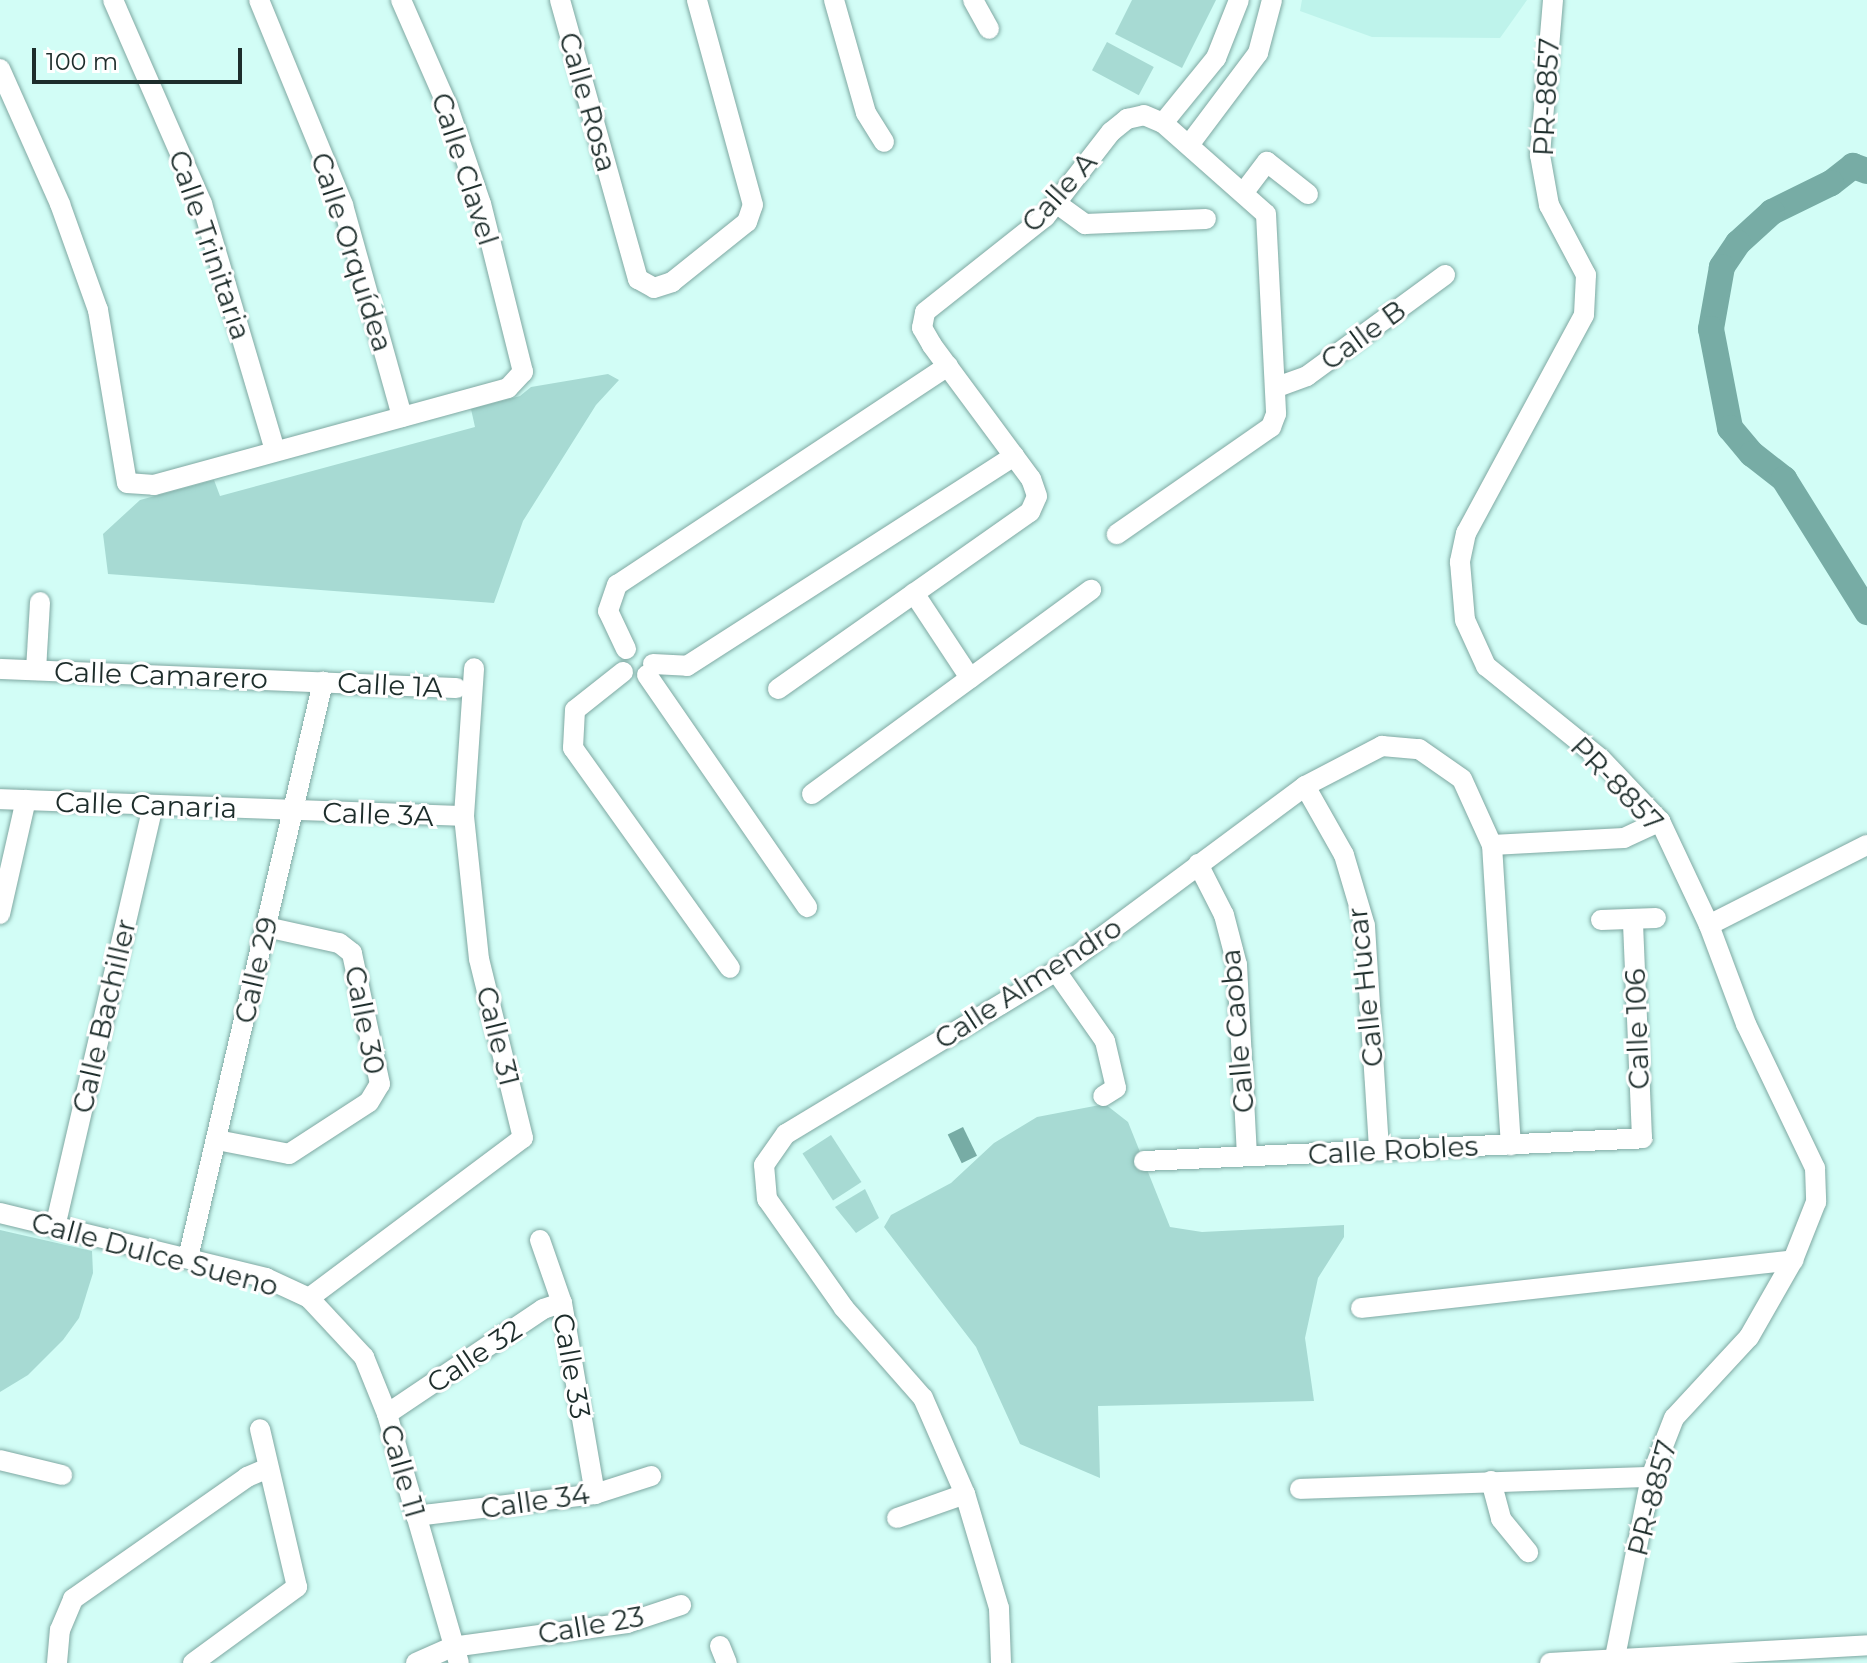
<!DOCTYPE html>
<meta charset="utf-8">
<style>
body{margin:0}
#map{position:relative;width:1867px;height:1663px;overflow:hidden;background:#d2fdf6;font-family:Montserrat,sans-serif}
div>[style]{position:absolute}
.built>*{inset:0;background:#bef3eb}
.green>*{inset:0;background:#a7dad3;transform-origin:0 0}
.water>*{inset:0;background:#77aca5;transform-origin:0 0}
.river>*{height:26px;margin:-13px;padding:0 13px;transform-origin:13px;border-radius:13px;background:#77aca5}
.roads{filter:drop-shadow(0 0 2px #7fa8a2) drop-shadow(0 0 2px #7fa8a2)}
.minor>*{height:20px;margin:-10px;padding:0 10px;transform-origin:10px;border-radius:10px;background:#fff}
span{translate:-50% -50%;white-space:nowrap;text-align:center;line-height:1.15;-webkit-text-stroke:6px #fff;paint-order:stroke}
.street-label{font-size:28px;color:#1d2d2b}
.scale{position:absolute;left:32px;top:48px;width:210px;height:36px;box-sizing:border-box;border:4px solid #1d2d2b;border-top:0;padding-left:10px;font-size:24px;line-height:28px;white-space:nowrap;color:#1d2d2b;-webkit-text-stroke:6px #fff;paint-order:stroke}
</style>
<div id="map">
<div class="built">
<div style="clip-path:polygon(1302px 0,1527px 0,1500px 38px,1372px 37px,1300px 11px)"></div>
</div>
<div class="green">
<div style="clip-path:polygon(1132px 0,1216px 0,1182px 68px,1115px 34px)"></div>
<div style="left:1107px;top:42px;width:53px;height:32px;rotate:28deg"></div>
<div style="clip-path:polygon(608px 374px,619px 380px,596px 405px,523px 521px,494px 603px,108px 574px,103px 534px,140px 500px,214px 480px,220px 496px,475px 427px,471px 409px,520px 396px,531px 387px)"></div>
<div style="clip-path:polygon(1105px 1104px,1128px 1122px,1170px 1227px,1202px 1232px,1344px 1225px,1344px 1237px,1318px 1278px,1305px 1338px,1314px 1401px,1098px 1406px,1100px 1478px,1020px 1444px,976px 1347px,884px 1227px,891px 1215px,951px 1183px,994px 1143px,1037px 1117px)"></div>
<div style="left:831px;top:1135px;width:56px;height:34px;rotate:57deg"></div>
<div style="clip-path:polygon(865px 1189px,879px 1218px,856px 1233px,835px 1207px)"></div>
<div style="clip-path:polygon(0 1230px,92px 1251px,93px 1273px,79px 1318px,63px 1340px,28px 1375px,0 1392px)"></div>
</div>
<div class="water">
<div style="left:963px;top:1127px;width:32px;height:17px;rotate:64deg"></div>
</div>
<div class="river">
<div style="left:1867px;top:171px;width:15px;rotate:-160deg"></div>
<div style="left:1853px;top:166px;width:28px;rotate:142deg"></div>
<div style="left:1831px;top:183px;width:66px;rotate:153.8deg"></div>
<div style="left:1772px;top:212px;width:46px;rotate:137.6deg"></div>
<div style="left:1738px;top:243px;width:29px;rotate:124deg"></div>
<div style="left:1722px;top:267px;width:63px;rotate:100.1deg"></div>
<div style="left:1711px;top:329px;width:101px;rotate:79.1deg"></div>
<div style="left:1730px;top:428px;width:34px;rotate:50deg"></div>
<div style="left:1752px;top:454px;width:41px;rotate:38deg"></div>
<div style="left:1784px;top:479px;width:157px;rotate:58deg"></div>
</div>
<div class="roads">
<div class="minor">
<div style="left:113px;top:0;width:223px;rotate:66.4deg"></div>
<div style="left:202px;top:204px;width:257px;rotate:73.5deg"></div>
<div style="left:259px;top:0;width:222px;rotate:67.7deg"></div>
<div style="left:343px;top:205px;width:220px;rotate:74.4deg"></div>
<div style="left:560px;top:0;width:290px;rotate:74.4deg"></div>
<div style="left:638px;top:279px;width:18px;rotate:29deg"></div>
<div style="left:654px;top:288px;width:19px;rotate:-18deg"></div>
<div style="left:672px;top:282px;width:96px;rotate:-38.7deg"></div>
<div style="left:747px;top:222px;width:18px;rotate:-71deg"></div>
<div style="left:753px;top:205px;width:213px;rotate:-105.3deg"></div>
<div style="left:834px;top:0;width:117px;rotate:74.2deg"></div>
<div style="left:866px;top:113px;width:34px;rotate:58deg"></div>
<div style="left:973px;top:0;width:33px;rotate:61deg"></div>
<div style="left:1553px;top:0;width:156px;rotate:94.8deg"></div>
<div style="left:1540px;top:155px;width:51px;rotate:79.8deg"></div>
<div style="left:1549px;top:205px;width:79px;rotate:62.1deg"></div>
<div style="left:1586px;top:275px;width:40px;rotate:92.9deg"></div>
<div style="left:1584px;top:315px;width:248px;rotate:118.4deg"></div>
<div style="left:1466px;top:533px;width:30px;rotate:102deg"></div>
<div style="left:1460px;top:562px;width:58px;rotate:85.1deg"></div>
<div style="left:1465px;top:620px;width:51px;rotate:65.5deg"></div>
<div style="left:1486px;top:666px;width:148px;rotate:39deg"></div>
<div style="left:1601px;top:759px;width:86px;rotate:46.4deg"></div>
<div style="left:1660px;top:821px;width:115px;rotate:64.8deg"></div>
<div style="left:1709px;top:925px;width:106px;rotate:69.5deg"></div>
<div style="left:1746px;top:1024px;width:160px;rotate:64.4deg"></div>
<div style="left:1815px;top:1168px;width:34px;rotate:88deg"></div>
<div style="left:1816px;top:1202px;width:62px;rotate:111.6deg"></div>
<div style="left:1793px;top:1260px;width:89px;rotate:119.7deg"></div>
<div style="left:1749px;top:1337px;width:110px;rotate:132.8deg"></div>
<div style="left:1674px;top:1418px;width:63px;rotate:111.3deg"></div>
<div style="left:1651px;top:1477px;width:190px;rotate:101.3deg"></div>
<div style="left:0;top:69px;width:148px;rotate:66deg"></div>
<div style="left:60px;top:204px;width:113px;rotate:70.3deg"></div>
<div style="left:98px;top:310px;width:175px;rotate:80.5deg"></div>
<div style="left:127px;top:483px;width:27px;rotate:4deg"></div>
<div style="left:154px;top:485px;width:367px;rotate:-15.3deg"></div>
<div style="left:508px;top:388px;width:22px;rotate:-47deg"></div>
<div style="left:523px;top:372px;width:173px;rotate:-104deg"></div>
<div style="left:481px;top:204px;width:102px;rotate:-108.8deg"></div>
<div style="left:448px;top:107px;width:117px;rotate:-113.7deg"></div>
<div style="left:1163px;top:123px;width:84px;rotate:-50.8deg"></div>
<div style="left:1216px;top:58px;width:62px;rotate:-68.4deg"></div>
<div style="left:1189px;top:145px;width:115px;rotate:-53.1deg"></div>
<div style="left:1258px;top:53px;width:55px;rotate:-75.2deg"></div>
<div style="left:1244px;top:192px;width:38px;rotate:-53deg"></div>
<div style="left:1267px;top:162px;width:52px;rotate:38deg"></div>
<div style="left:1056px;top:203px;width:36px;rotate:36deg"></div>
<div style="left:1085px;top:224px;width:121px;rotate:-2.4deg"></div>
<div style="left:1277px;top:387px;width:32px;rotate:-20deg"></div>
<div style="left:1307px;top:376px;width:171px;rotate:-36.2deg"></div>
<div style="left:914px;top:593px;width:102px;rotate:56.6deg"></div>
<div style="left:626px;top:649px;width:42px;rotate:-115.3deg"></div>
<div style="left:608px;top:611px;width:28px;rotate:-71deg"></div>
<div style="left:617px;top:585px;width:397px;rotate:-33.5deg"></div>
<div style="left:653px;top:664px;width:34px;rotate:3deg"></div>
<div style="left:687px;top:666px;width:389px;rotate:-32.7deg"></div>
<div style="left:0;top:669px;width:457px;rotate:2.4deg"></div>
<div style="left:36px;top:670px;width:68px;rotate:-86.6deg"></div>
<div style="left:623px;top:672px;width:61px;rotate:141.6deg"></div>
<div style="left:575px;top:710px;width:38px;rotate:93deg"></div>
<div style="left:573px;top:748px;width:270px;rotate:54.5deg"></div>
<div style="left:647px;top:675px;width:282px;rotate:55.4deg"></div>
<div style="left:778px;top:689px;width:308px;rotate:-35.1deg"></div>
<div style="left:1030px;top:512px;width:17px;rotate:-66deg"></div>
<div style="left:1037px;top:496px;width:18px;rotate:-109deg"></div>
<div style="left:1031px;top:479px;width:167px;rotate:-126.5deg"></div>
<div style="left:932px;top:345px;width:20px;rotate:-120deg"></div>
<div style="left:922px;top:328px;width:16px;rotate:-79deg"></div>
<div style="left:925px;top:312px;width:153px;rotate:-38.4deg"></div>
<div style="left:1045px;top:217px;width:108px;rotate:-52.2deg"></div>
<div style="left:1111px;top:132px;width:21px;rotate:-39deg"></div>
<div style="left:1127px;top:119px;width:17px;rotate:-13deg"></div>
<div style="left:1144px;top:115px;width:21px;rotate:23deg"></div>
<div style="left:1163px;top:123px;width:137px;rotate:41.5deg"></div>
<div style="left:1266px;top:214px;width:200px;rotate:87.1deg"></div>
<div style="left:1276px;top:414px;width:14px;rotate:111deg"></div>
<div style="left:1271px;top:427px;width:188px;rotate:145.2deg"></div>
<div style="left:1305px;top:786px;width:79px;rotate:60.5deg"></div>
<div style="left:1344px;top:855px;width:74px;rotate:73.5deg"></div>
<div style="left:1365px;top:926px;width:225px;rotate:86.4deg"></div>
<div style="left:812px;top:794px;width:346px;rotate:-36.2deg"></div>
<div style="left:0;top:799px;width:464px;rotate:2.1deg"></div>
<div style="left:1492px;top:845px;width:132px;rotate:-3deg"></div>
<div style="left:1624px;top:838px;width:40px;rotate:-25deg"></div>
<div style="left:1198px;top:864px;width:57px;rotate:63deg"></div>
<div style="left:1224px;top:915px;width:52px;rotate:75.4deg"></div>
<div style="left:1237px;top:965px;width:191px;rotate:87deg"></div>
<div style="left:0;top:914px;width:117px;rotate:-77.2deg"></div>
<div style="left:1601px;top:920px;width:55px;rotate:-2.1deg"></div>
<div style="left:1709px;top:925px;width:177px;rotate:-26.9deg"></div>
<div style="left:1056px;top:971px;width:85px;rotate:55deg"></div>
<div style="left:1105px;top:1041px;width:48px;rotate:76.8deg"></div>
<div style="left:1116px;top:1088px;width:15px;rotate:148deg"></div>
<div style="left:217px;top:1140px;width:73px;rotate:11deg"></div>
<div style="left:289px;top:1154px;width:95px;rotate:-33deg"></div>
<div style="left:369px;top:1102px;width:21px;rotate:-59deg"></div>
<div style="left:380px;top:1084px;width:134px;rotate:-102.1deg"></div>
<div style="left:352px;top:953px;width:16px;rotate:-142deg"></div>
<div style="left:339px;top:943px;width:75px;rotate:-167.6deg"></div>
<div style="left:1144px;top:1161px;width:499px;rotate:-2.6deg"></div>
<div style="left:1642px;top:1138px;width:219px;rotate:-92.4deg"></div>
<div style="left:0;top:1213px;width:274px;rotate:13.7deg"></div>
<div style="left:266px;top:1278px;width:47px;rotate:24.9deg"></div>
<div style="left:309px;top:1298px;width:81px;rotate:47deg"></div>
<div style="left:364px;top:1357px;width:61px;rotate:68deg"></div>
<div style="left:387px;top:1414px;width:259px;rotate:73.9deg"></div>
<div style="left:55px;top:1227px;width:433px;rotate:-76.9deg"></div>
<div style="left:540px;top:1240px;width:67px;rotate:70.8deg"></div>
<div style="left:562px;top:1303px;width:194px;rotate:80.2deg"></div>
<div style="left:188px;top:1258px;width:592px;rotate:-76.81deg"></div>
<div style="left:309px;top:1298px;width:267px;rotate:-36.8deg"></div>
<div style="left:523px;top:1138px;width:184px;rotate:-103.8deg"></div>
<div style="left:479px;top:959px;width:144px;rotate:-96deg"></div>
<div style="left:464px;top:816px;width:148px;rotate:-86.1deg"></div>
<div style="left:1361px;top:1308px;width:435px;rotate:-6.3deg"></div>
<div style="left:387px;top:1414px;width:188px;rotate:-33.9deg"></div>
<div style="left:543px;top:1309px;width:20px;rotate:-18deg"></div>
<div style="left:0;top:1460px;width:64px;rotate:13.6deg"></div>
<div style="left:1491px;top:1481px;width:39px;rotate:75deg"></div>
<div style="left:1501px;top:1519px;width:43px;rotate:50.7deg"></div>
<div style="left:1300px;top:1489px;width:351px;rotate:-2deg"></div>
<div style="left:416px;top:1516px;width:180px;rotate:-7deg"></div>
<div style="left:595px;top:1494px;width:59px;rotate:-17.8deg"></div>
<div style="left:897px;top:1518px;width:72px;rotate:-19.4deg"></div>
<div style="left:720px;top:1646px;width:18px;rotate:68deg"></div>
<div style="left:57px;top:1663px;width:33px;rotate:-85deg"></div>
<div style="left:60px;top:1630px;width:34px;rotate:-67deg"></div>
<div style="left:73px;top:1599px;width:213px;rotate:-35deg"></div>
<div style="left:247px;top:1477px;width:23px;rotate:-23deg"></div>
<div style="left:193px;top:1663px;width:129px;rotate:-36.2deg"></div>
<div style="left:297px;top:1587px;width:162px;rotate:-103.2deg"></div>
<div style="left:416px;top:1663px;width:39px;rotate:-24deg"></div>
<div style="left:452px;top:1647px;width:177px;rotate:-7.8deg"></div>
<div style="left:627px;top:1623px;width:57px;rotate:-18.4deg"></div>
<div style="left:1001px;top:1663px;width:55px;rotate:-92.1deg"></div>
<div style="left:999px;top:1608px;width:119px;rotate:-106.6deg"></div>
<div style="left:965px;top:1494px;width:105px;rotate:-113.6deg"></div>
<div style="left:923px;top:1398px;width:120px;rotate:-131.3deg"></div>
<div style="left:844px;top:1308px;width:133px;rotate:-125.2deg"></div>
<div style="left:767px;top:1199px;width:34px;rotate:-95deg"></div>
<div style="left:764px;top:1165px;width:38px;rotate:-55deg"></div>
<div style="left:786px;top:1134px;width:315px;rotate:-31.1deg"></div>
<div style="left:1056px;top:971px;width:310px;rotate:-36.6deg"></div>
<div style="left:1305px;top:786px;width:87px;rotate:-27.5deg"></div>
<div style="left:1382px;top:746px;width:37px;rotate:5deg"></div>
<div style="left:1419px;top:749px;width:52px;rotate:34.9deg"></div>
<div style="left:1462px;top:779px;width:72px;rotate:65.6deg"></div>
<div style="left:1492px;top:845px;width:301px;rotate:86.4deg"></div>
<div style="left:1550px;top:1663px;width:318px;rotate:-3.2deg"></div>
</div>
</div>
<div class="street-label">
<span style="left:1546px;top:97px;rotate:-87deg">PR-8857</span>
<span style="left:588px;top:102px;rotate:74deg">Calle Rosa</span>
<span style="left:465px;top:169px;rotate:72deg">Calle Clavel</span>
<span style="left:1059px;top:192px;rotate:-48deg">Calle A</span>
<span style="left:210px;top:245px;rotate:71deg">Calle Trinitaria</span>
<span style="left:352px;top:252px;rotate:72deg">Calle Orquídea</span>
<span style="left:1363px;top:335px;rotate:-36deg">Calle B</span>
<span style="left:161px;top:675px;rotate:2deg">Calle Camarero</span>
<span style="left:390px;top:685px;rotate:3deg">Calle 1A</span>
<span style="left:1617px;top:784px;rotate:46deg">PR-8857</span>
<span style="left:146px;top:805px;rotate:2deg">Calle Canaria</span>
<span style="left:378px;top:814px;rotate:2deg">Calle 3A</span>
<span style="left:256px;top:970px;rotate:-77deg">Calle 29</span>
<span style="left:1028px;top:983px;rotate:-33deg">Calle Almendro</span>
<span style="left:1365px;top:987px;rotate:-96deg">Calle Hucar</span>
<span style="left:104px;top:1016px;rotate:-77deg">Calle Bachiller</span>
<span style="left:365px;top:1020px;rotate:79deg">Calle 30</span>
<span style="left:1637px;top:1029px;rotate:-92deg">Calle 106</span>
<span style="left:1237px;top:1031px;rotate:-95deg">Calle Caoba</span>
<span style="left:498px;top:1036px;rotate:76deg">Calle 31</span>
<span style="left:1393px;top:1150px;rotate:-3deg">Calle Robles</span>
<span style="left:155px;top:1254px;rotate:15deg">Calle Dulce Sueno</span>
<span style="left:474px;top:1356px;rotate:-34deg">Calle 32</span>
<span style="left:572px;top:1366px;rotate:80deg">Calle 33</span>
<span style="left:403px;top:1471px;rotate:74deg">Calle 11</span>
<span style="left:1652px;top:1498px;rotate:-75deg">PR-8857</span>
<span style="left:535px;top:1501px;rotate:-8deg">Calle 34</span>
<span style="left:591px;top:1625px;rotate:-10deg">Calle 23</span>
</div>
<div class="scale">100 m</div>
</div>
